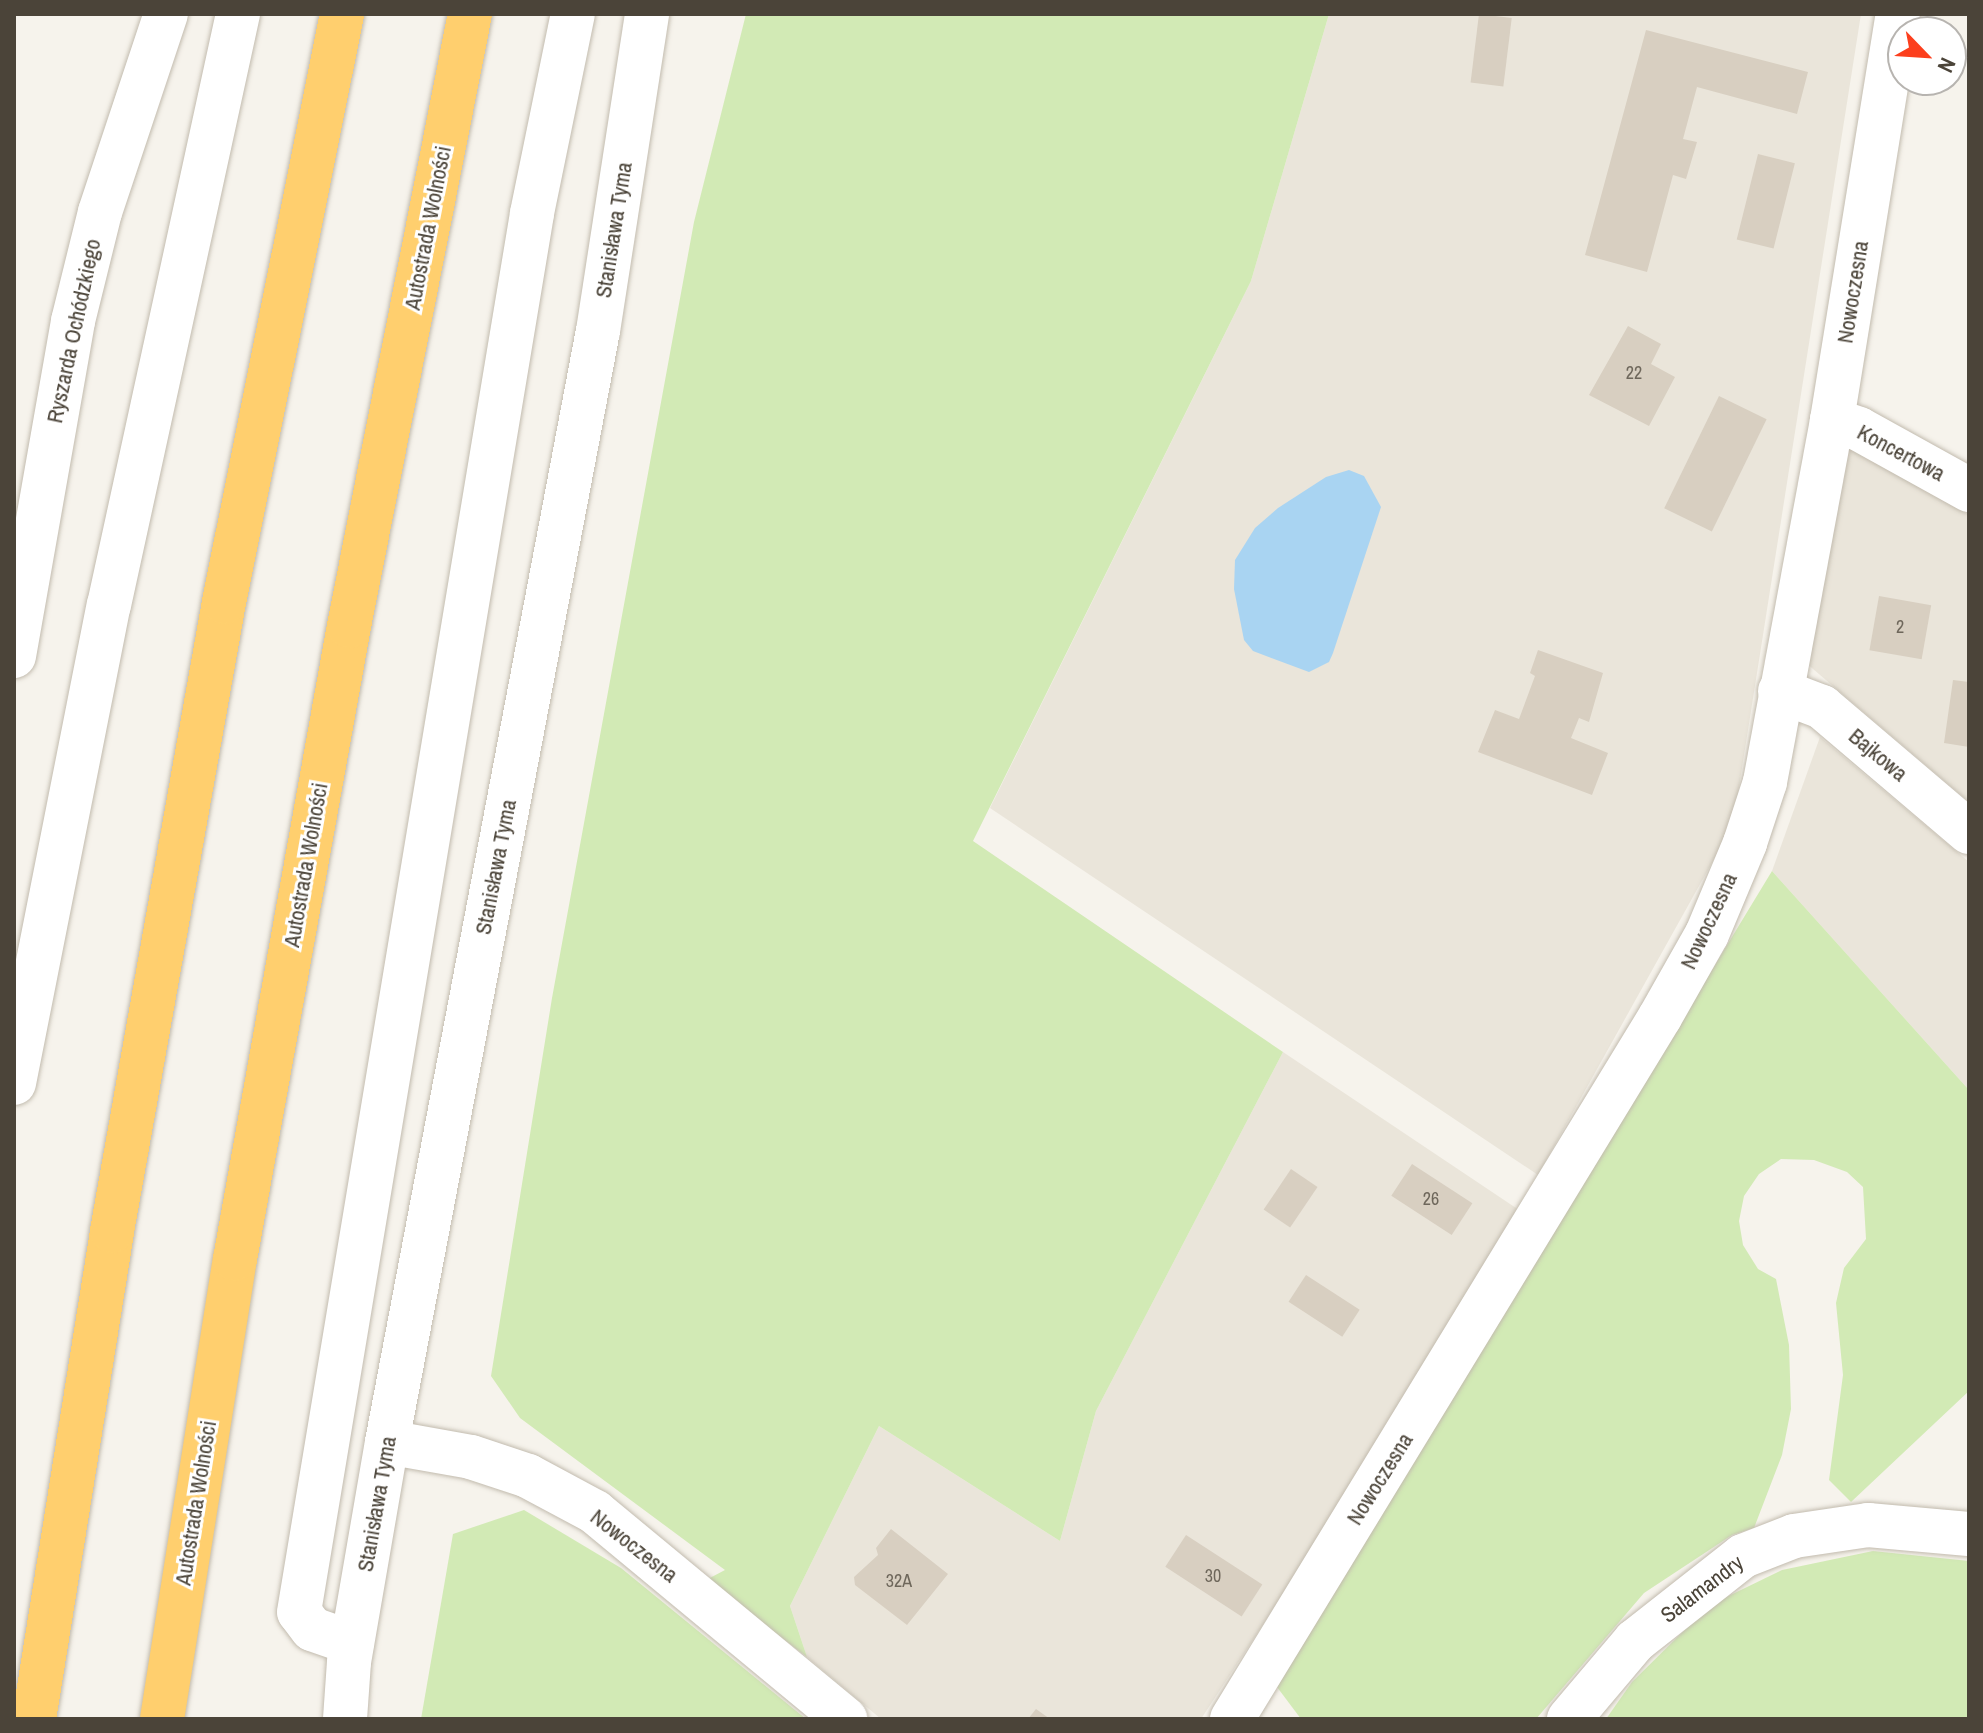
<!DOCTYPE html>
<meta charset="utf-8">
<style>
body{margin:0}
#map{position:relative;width:1983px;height:1733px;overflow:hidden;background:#f6f3ec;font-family:"Archivo Narrow",sans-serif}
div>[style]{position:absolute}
.residential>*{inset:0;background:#eae5da}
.green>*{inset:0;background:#d2eab5}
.water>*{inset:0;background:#a9d4f2}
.building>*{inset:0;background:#d8cfc1;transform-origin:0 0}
.roads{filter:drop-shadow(0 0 2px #c2bbae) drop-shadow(0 0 2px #c2bbae)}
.minor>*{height:44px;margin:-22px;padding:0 22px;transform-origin:22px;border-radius:22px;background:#fff}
.highway>*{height:44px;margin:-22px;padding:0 22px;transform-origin:22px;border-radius:22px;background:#ffcf6e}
span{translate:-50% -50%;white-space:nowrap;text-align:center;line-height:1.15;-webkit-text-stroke:6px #fff;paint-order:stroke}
.number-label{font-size:18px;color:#6e675b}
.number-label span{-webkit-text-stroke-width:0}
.street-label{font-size:22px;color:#4b4439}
.frame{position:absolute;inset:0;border:16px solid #4b4439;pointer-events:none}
.north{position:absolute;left:1887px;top:16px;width:80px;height:80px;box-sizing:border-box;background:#fff;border:2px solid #b7b4b0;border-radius:50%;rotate:115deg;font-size:22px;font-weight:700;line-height:32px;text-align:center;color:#4b4439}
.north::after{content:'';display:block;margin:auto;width:28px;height:36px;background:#fc3f1d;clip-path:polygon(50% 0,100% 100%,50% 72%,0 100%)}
</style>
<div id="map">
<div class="residential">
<div style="clip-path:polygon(1329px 14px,1861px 14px,1733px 825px,1538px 1175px,990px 808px,1251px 281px)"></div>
<div style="clip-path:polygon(1841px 443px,1969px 515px,1969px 802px,1806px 663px)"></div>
<div style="clip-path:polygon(1820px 737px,1969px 862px,1969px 1090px,1772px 871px)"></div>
<div style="clip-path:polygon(1283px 1052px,1519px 1210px,1319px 1539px,1201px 1719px,881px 1719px,807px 1657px,790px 1606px,879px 1426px,1060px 1541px,1096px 1411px)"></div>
</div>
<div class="green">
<div style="clip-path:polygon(746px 14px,1329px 14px,1251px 281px,973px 841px,1283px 1052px,1096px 1411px,1060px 1541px,879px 1426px,790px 1606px,807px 1657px,706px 1580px,725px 1570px,520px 1418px,491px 1376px,552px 998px,694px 222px)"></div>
<div style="clip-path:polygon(1772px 871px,1969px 1090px,1969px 1391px,1851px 1502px,1829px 1480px,1843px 1375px,1836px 1303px,1844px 1268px,1866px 1239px,1863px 1187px,1847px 1172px,1814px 1160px,1781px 1159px,1759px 1174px,1744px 1196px,1739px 1221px,1743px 1245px,1758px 1269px,1776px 1279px,1789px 1345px,1791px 1409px,1782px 1455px,1754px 1528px,1732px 1535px,1644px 1593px,1536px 1719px,1301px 1719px,1277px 1687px)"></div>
<div style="clip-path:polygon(524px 1510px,621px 1568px,806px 1719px,421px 1719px,453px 1534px)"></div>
<div style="clip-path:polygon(1873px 1551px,1969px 1561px,1969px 1719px,1606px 1719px,1632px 1682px,1710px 1605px,1782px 1570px)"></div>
</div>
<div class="water">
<div style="clip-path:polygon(1349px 470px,1364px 476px,1381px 507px,1333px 653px,1329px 662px,1309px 672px,1253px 651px,1244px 640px,1234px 589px,1235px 560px,1255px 528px,1278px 508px,1326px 477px)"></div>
</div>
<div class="building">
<div style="left:1479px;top:14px;width:33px;height:69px;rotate:7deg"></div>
<div style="clip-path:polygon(1646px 30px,1808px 72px,1797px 114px,1697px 87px,1683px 139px,1697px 142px,1686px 179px,1673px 175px,1647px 272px,1585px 255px)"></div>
<div style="left:1758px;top:154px;width:38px;height:88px;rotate:14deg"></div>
<div style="clip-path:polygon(1628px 326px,1661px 344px,1651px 364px,1675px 377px,1649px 426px,1589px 395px)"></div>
<div style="left:1719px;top:396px;width:53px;height:125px;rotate:26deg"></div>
<div style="left:1879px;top:596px;width:53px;height:55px;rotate:10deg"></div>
<div style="clip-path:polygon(1538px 650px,1603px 673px,1589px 722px,1579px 718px,1571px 738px,1608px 753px,1592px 795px,1478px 752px,1495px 710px,1519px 719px,1535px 676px,1530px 673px)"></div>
<div style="clip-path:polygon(1953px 680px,1969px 682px,1969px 747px,1944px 743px)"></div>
<div style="left:1412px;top:1164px;width:72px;height:38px;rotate:33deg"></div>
<div style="left:1291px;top:1169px;width:32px;height:49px;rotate:34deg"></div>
<div style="left:1306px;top:1275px;width:64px;height:32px;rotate:33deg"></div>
<div style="clip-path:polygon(891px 1529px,948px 1574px,907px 1625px,855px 1585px,854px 1577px,878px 1555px,876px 1548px)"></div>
<div style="left:1186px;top:1535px;width:91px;height:38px;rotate:33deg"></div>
<div style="clip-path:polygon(1036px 1709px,1050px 1719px,1028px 1719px)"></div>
</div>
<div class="roads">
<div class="minor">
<div style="left:1832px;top:420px;width:28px;rotate:18deg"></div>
<div style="left:1859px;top:429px;width:126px;rotate:29deg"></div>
<div style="left:14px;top:656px;width:340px;rotate:-80deg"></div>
<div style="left:73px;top:321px;width:112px;rotate:-76.1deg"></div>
<div style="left:100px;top:212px;width:209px;rotate:-71.6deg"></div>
<div style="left:1780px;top:691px;width:45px;rotate:20.9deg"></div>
<div style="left:1822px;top:707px;width:193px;rotate:40.4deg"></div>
<div style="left:14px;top:1083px;width:487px;rotate:-78.8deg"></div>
<div style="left:109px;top:605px;width:605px;rotate:-77.69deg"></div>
<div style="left:387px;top:1442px;width:85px;rotate:10.1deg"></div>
<div style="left:471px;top:1457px;width:60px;rotate:18.4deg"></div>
<div style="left:528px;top:1476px;width:76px;rotate:28.2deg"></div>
<div style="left:595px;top:1512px;width:325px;rotate:39.6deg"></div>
<div style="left:352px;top:1643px;width:42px;rotate:-160.7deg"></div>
<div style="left:312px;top:1629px;width:21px;rotate:-127deg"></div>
<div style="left:299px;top:1612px;width:1418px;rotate:-80.54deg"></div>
<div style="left:532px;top:213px;width:203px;rotate:-78.4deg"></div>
<div style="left:345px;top:1719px;width:57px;rotate:-86deg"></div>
<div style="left:349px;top:1662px;width:223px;rotate:-80.2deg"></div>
<div style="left:387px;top:1442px;width:1131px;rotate:-79.25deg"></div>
<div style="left:598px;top:331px;width:321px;rotate:-81.2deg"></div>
<div style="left:1232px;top:1719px;width:822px;rotate:-58.63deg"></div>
<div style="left:1660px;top:1017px;width:95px;rotate:-60.5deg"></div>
<div style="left:1707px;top:934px;width:99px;rotate:-67.3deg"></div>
<div style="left:1745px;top:843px;width:64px;rotate:-71.8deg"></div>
<div style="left:1765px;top:782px;width:368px;rotate:-79.5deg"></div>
<div style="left:1832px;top:420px;width:411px;rotate:-80.8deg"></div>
<div style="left:1569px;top:1719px;width:102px;rotate:-49.8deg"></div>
<div style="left:1635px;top:1641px;width:137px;rotate:-38.2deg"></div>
<div style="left:1743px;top:1556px;width:55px;rotate:-21.4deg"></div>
<div style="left:1794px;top:1536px;width:75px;rotate:-8.5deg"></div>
<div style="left:1868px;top:1525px;width:101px;rotate:5.1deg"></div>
</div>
<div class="highway">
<div style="left:34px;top:1719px;width:494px;rotate:-80.9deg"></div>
<div style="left:112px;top:1231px;width:639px;rotate:-79.9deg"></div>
<div style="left:224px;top:602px;width:600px;rotate:-78.65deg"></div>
<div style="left:162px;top:1719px;width:466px;rotate:-81deg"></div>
<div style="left:235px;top:1259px;width:643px;rotate:-79.79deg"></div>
<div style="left:349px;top:626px;width:624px;rotate:-78.82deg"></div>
</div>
</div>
<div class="number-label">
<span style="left:1634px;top:373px">22</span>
<span style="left:1900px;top:627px">2</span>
<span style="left:1431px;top:1199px">26</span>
<span style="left:1213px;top:1576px">30</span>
<span style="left:899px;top:1581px">32A</span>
</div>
<div class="street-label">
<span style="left:428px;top:228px;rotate:-79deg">Autostrada Wolności</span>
<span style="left:614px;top:230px;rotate:-81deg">Stanisława Tyma</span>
<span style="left:1853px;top:292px;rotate:-81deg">Nowoczesna</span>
<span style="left:74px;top:331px;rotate:-78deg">Ryszarda Ochódzkiego</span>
<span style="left:1901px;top:453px;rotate:28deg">Koncertowa</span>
<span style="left:1878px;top:755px;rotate:40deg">Bajkowa</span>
<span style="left:306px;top:865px;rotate:-80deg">Autostrada Wolności</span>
<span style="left:496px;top:867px;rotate:-79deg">Stanisława Tyma</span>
<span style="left:1709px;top:921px;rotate:-65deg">Nowoczesna</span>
<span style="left:1380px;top:1479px;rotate:-58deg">Nowoczesna</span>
<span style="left:196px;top:1503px;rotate:-81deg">Autostrada Wolności</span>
<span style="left:377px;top:1504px;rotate:-80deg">Stanisława Tyma</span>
<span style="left:634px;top:1546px;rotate:38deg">Nowoczesna</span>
<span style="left:1702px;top:1589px;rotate:-37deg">Salamandry</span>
</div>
<div class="frame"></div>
<div class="north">N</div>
</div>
